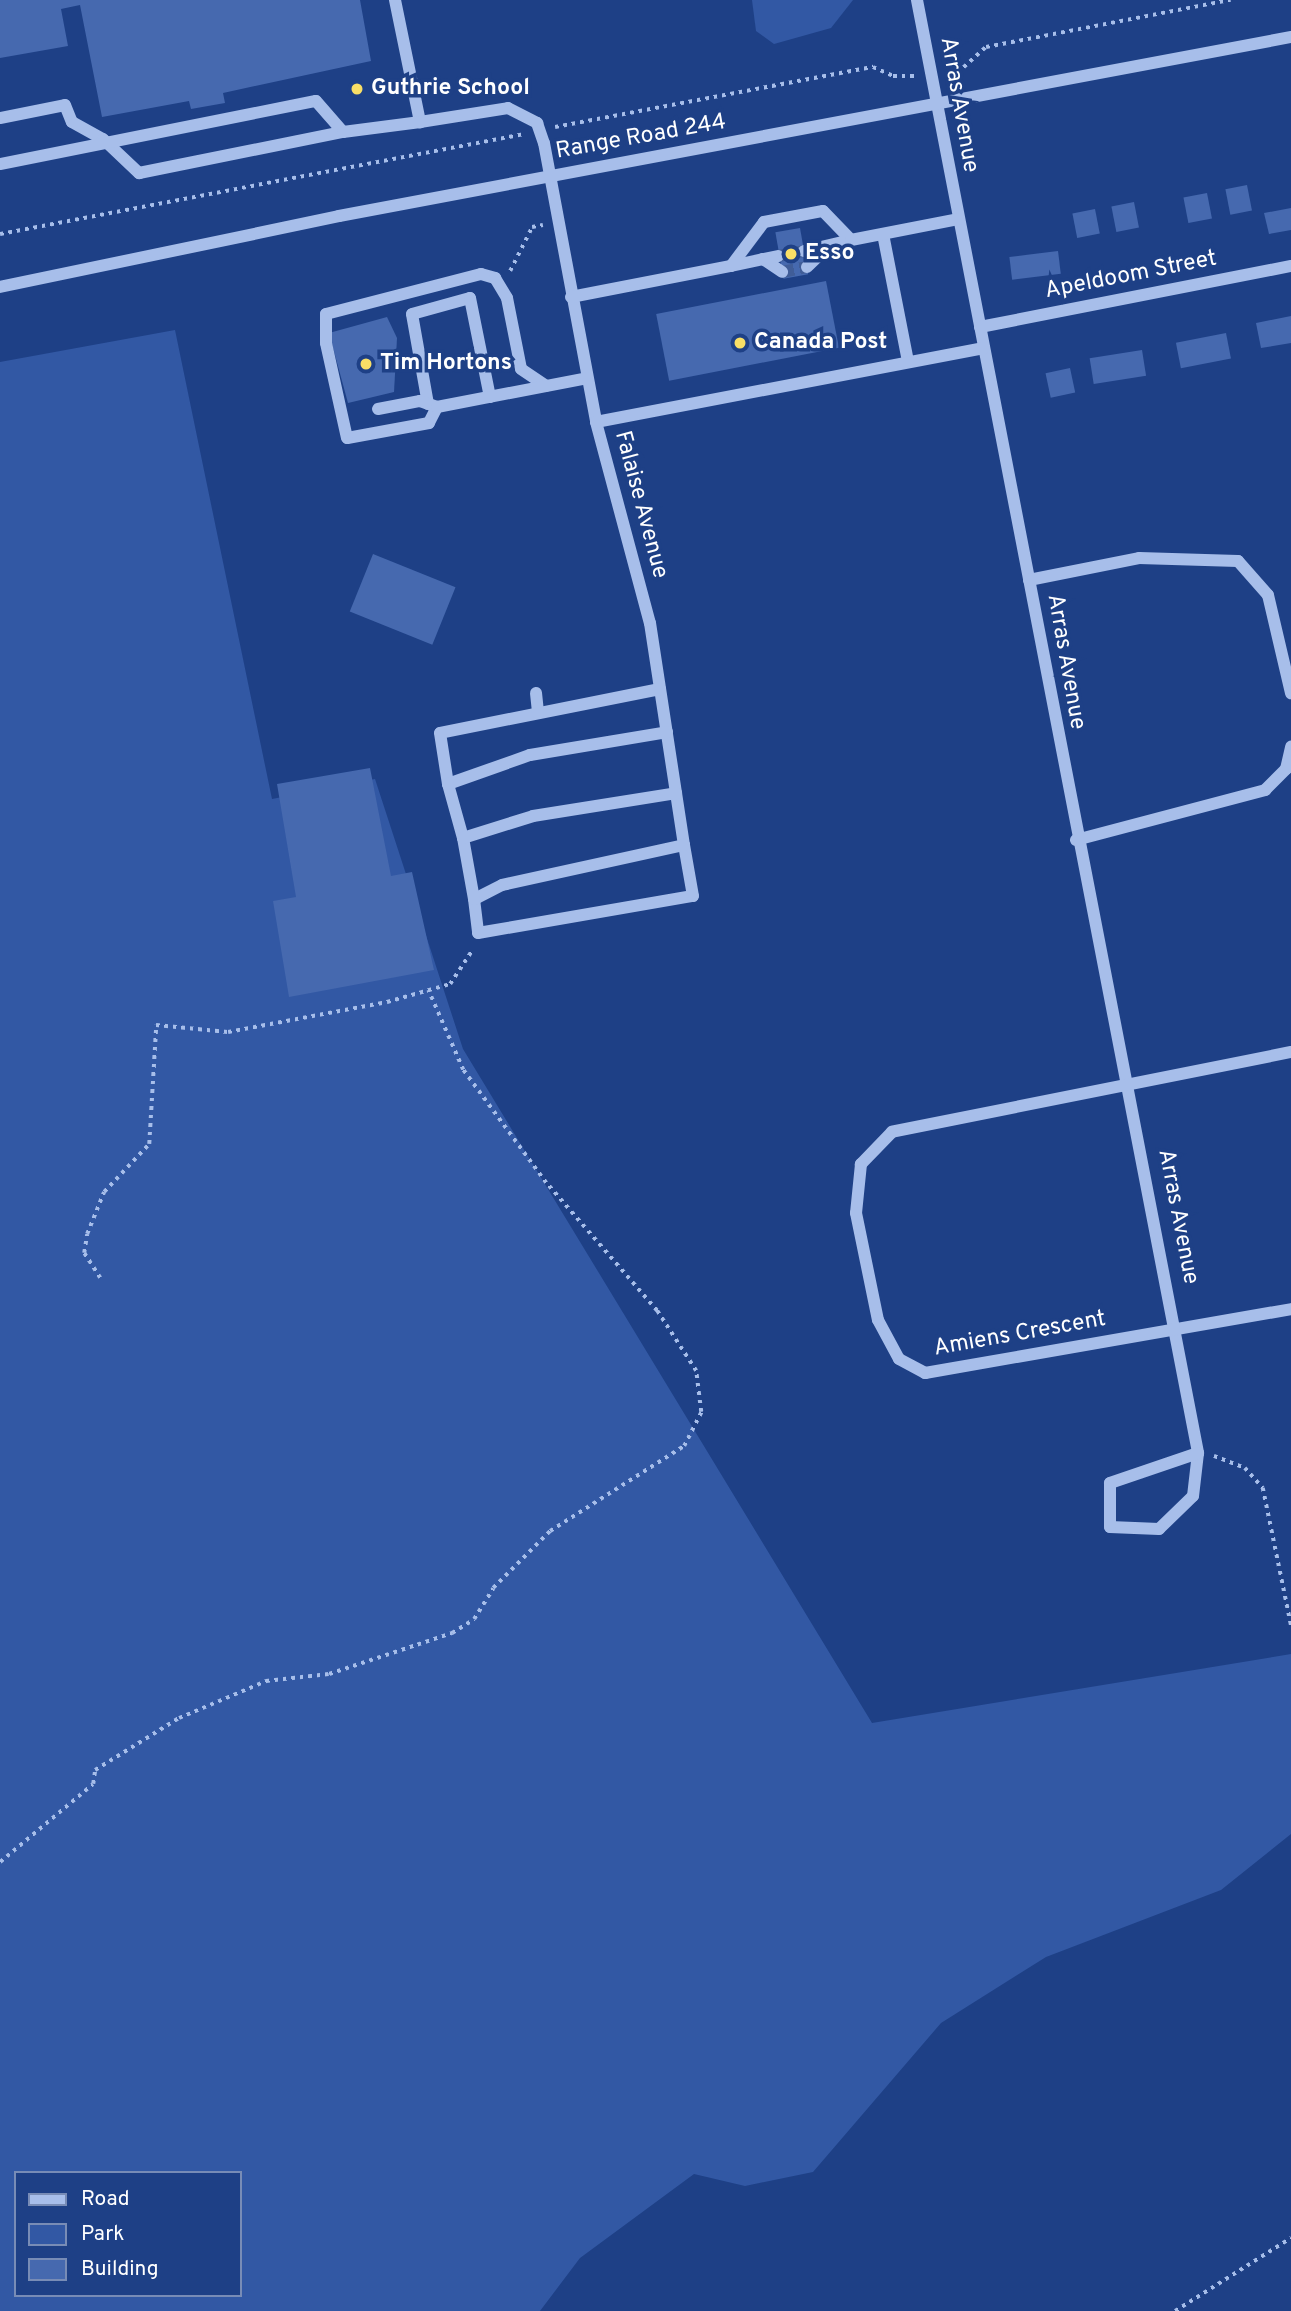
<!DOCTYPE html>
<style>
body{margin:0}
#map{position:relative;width:1291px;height:2311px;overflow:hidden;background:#1e4086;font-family:Overpass,sans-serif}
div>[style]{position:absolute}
.green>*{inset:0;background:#3258a4}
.building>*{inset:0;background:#4669af;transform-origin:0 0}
.minor-tunnel>*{height:12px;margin-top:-6px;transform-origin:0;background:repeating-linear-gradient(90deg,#405d98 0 12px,transparent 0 18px)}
.path>*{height:3.5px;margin-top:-1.75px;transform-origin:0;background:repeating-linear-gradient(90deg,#a7beea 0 3.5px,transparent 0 8.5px)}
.minor>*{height:12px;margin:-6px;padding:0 6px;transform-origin:6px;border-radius:6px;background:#a7beea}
.dots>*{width:19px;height:19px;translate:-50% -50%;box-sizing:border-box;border:4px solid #1e4086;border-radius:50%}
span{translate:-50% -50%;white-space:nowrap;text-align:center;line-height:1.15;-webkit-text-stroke:7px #1e4086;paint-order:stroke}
.poi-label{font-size:23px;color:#fff;font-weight:700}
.left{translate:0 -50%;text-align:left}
.street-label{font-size:23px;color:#fff}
.legend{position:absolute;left:14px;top:2171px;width:228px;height:126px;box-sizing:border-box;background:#1e4086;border:2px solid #788cb6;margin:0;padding:9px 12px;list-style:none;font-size:21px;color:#fff}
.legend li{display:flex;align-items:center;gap:14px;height:35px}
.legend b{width:35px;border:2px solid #788cb6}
</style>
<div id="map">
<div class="green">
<div style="clip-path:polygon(752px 0,853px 0,831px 28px,774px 44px,756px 31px)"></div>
<div style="clip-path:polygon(evenodd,175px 330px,272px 799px,375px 779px,463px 1049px,872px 1723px,1291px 1654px,1291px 1834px,1221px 1890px,1046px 1957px,941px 2023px,813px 2172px,745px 2186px,694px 2174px,580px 2258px,540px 2311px,0 2311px,0 362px,175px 330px,16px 2173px,240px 2173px,240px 2295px,16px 2295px,16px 2173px)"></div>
</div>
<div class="building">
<div style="clip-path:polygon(0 0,360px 0,371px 61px,223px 93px,225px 103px,191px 109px,189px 101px,102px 117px,80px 5px,61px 9px,68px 46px,0 58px)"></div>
<div style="left:1247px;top:185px;width:26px;height:22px;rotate:79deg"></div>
<div style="left:1207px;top:193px;width:26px;height:24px;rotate:79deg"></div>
<div style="left:1134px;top:202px;width:26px;height:23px;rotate:79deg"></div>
<div style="clip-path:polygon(1291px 208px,1291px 230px,1269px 234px,1264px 213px)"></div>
<div style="left:1095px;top:209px;width:25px;height:23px;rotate:79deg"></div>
<div style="left:800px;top:228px;width:47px;height:25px;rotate:80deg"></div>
<div style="left:1058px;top:251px;width:23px;height:49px;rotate:83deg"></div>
<div style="left:826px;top:281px;width:68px;height:173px;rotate:79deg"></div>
<div style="clip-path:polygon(1291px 316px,1291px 343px,1261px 348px,1256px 323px)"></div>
<div style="clip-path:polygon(387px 317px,397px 338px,394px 392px,348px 403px,329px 333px)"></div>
<div style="left:1226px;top:333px;width:26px;height:51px;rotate:79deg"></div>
<div style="left:1142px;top:350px;width:26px;height:53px;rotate:81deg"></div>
<div style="left:1070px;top:368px;width:25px;height:25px;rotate:78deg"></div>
<div style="left:373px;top:554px;width:89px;height:62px;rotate:22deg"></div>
<div style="clip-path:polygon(370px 768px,391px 876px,412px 872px,434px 970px,289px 997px,273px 901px,296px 897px,277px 784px)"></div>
</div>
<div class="minor-tunnel">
<div style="left:778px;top:256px;width:26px;rotate:-11deg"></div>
<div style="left:782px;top:272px;width:25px;rotate:-11deg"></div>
</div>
<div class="path">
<div style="left:947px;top:74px;width:10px;rotate:-6deg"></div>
<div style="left:957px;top:73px;width:39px;rotate:-42deg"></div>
<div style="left:986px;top:47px;width:249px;rotate:-10.9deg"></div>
<div style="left:555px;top:127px;width:324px;rotate:-10.7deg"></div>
<div style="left:873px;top:67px;width:22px;rotate:24deg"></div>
<div style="left:893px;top:76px;width:21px"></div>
<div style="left:0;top:234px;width:533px;rotate:-10.8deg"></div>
<div style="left:510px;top:271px;width:49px;rotate:-63.4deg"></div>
<div style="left:532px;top:227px;width:11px;rotate:-10deg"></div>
<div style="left:100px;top:1278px;width:30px;rotate:-123deg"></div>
<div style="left:84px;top:1253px;width:19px;rotate:-81deg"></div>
<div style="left:87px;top:1234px;width:45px;rotate:-68deg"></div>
<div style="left:104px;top:1192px;width:66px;rotate:-46.8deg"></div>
<div style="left:149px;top:1144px;width:119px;rotate:-86.6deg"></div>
<div style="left:156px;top:1025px;width:72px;rotate:5.6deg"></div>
<div style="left:228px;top:1032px;width:162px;rotate:-10.7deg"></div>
<div style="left:387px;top:1002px;width:66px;rotate:-15.9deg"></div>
<div style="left:450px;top:984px;width:42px;rotate:-56.7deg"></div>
<div style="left:1214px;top:1456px;width:33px;rotate:21deg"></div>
<div style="left:1245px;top:1468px;width:27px;rotate:48deg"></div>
<div style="left:1263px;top:1488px;width:140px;rotate:78.4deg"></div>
<div style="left:0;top:1862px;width:121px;rotate:-40deg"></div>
<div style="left:93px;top:1784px;width:14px;rotate:-82deg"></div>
<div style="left:95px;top:1770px;width:99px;rotate:-31.8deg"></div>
<div style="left:179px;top:1718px;width:95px;rotate:-23deg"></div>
<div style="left:266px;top:1681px;width:63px;rotate:-6.3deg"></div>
<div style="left:329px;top:1674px;width:130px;rotate:-18.4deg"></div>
<div style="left:452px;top:1633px;width:26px;rotate:-32deg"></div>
<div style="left:474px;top:1619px;width:36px;rotate:-58deg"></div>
<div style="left:493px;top:1588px;width:81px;rotate:-45deg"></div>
<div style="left:550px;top:1531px;width:159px;rotate:-32.4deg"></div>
<div style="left:684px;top:1446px;width:38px;rotate:-63deg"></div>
<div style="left:701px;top:1412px;width:41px;rotate:-97deg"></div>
<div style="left:696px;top:1371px;width:72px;rotate:-123deg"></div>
<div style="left:657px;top:1311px;width:169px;rotate:-130.9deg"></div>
<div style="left:546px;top:1183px;width:140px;rotate:-126.3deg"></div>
<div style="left:463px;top:1070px;width:87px;rotate:-113.6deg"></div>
<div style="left:1175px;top:2311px;width:137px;rotate:-32.2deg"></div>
</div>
<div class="minor">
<div style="left:395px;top:0;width:125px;rotate:78.4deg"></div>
<div style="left:420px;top:122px;width:89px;rotate:-9deg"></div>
<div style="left:508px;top:108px;width:33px;rotate:27deg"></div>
<div style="left:537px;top:123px;width:21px;rotate:71deg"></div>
<div style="left:544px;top:143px;width:284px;rotate:79.4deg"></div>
<div style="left:596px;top:422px;width:208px;rotate:75deg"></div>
<div style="left:650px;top:623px;width:225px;rotate:81.3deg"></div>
<div style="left:917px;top:0;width:1480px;rotate:79.05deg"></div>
<div style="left:1198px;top:1453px;width:43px;rotate:96.6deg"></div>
<div style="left:1193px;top:1496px;width:47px;rotate:135.9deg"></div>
<div style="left:1159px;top:1529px;width:49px;rotate:-177.7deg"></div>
<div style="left:1110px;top:1527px;width:44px;rotate:-90deg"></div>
<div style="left:1110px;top:1483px;width:93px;rotate:-18.8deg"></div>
<div style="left:0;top:118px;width:66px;rotate:-11.3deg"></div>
<div style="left:65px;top:105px;width:18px;rotate:68deg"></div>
<div style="left:72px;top:122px;width:35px;rotate:29deg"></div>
<div style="left:103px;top:139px;width:50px;rotate:43.4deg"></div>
<div style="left:139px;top:173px;width:208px;rotate:-11.4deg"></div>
<div style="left:0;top:164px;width:322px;rotate:-11.3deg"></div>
<div style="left:316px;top:101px;width:41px;rotate:48.9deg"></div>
<div style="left:343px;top:132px;width:78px;rotate:-7.4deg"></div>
<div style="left:883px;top:234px;width:130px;rotate:78.9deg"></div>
<div style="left:804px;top:251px;width:48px;rotate:-13.2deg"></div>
<div style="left:763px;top:259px;width:23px;rotate:34deg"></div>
<div style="left:731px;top:266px;width:48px;rotate:-12deg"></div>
<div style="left:807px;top:267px;width:30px;rotate:-44deg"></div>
<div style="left:0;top:287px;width:346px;rotate:-11.8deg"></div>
<div style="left:339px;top:216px;width:969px;rotate:-10.65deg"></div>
<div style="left:571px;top:297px;width:163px;rotate:-11deg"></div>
<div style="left:731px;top:266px;width:55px;rotate:-53.1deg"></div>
<div style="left:764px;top:222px;width:60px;rotate:-10.6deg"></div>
<div style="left:823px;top:211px;width:40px;rotate:46deg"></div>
<div style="left:851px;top:240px;width:109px;rotate:-11.1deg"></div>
<div style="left:980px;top:327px;width:317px;rotate:-11.1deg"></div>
<div style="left:428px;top:404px;width:91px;rotate:-100.1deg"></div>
<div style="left:412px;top:314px;width:60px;rotate:-15.4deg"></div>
<div style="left:470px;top:298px;width:101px;rotate:78.6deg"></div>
<div style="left:437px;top:407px;width:18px;rotate:117deg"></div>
<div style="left:429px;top:423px;width:83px;rotate:169.6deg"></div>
<div style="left:347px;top:438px;width:97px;rotate:-102.5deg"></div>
<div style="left:326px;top:343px;width:29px;rotate:-90deg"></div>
<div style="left:326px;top:314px;width:160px;rotate:-14.5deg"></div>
<div style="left:481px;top:274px;width:15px;rotate:16deg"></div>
<div style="left:495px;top:278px;width:23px;rotate:59deg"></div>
<div style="left:507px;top:298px;width:72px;rotate:78.8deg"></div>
<div style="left:521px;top:369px;width:30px;rotate:34deg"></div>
<div style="left:378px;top:409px;width:43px;rotate:-10.8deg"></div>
<div style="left:420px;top:401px;width:18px;rotate:19deg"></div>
<div style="left:437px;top:407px;width:153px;rotate:-10.9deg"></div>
<div style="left:596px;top:422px;width:395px;rotate:-10.8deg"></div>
<div style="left:1029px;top:580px;width:112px;rotate:-11.3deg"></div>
<div style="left:1139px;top:558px;width:99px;rotate:1.7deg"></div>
<div style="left:1238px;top:561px;width:45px;rotate:48.6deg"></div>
<div style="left:1268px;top:595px;width:101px;rotate:76.8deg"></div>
<div style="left:660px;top:689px;width:224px;rotate:168.7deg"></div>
<div style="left:440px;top:733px;width:52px;rotate:81.1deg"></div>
<div style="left:448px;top:784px;width:87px;rotate:-19.5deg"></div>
<div style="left:530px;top:755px;width:139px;rotate:-9.5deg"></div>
<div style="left:536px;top:693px;width:20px;rotate:84deg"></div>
<div style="left:448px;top:784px;width:56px;rotate:74.5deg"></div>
<div style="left:1076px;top:840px;width:196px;rotate:-14.8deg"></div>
<div style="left:1265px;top:790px;width:30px;rotate:-45deg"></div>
<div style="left:1286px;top:769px;width:23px;rotate:-77deg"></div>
<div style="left:474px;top:899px;width:34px;rotate:83deg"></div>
<div style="left:478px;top:933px;width:218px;rotate:-9.8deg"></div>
<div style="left:693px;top:896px;width:52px;rotate:-100deg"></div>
<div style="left:684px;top:845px;width:186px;rotate:167.6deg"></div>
<div style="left:502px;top:885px;width:31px;rotate:153deg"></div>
<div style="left:474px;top:899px;width:62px;rotate:-100.2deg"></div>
<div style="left:463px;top:838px;width:73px;rotate:-17.4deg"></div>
<div style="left:533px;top:816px;width:145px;rotate:-9.1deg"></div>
<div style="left:1291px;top:1052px;width:407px;rotate:168.7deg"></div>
<div style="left:892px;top:1132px;width:45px;rotate:134.1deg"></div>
<div style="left:861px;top:1164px;width:49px;rotate:95.8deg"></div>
<div style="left:856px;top:1213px;width:109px;rotate:78.4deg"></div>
<div style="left:878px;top:1320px;width:44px;rotate:61.7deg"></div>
<div style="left:899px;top:1359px;width:30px;rotate:28deg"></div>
<div style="left:925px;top:1373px;width:372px;rotate:-9.9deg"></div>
</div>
<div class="dots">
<div style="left:357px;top:89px;background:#f9df66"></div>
<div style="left:791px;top:254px;background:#f9df66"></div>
<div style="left:740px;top:343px;background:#f9df66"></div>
<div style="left:366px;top:364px;background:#f9df66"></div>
</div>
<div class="poi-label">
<span class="left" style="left:371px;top:89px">Guthrie School</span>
<span class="left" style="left:805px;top:254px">Esso</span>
<span class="left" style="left:754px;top:343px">Canada Post</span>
<span class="left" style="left:380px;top:364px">Tim Hortons</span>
</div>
<div class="street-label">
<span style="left:958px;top:105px;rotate:80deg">Arras Avenue</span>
<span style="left:641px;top:138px;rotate:-10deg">Range Road 244</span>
<span style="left:1131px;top:276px;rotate:-11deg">Apeldoom Street</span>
<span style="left:640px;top:505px;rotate:75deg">Falaise Avenue</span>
<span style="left:1065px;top:662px;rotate:80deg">Arras Avenue</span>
<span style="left:1177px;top:1217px;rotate:79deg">Arras Avenue</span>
<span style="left:1020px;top:1335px;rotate:-10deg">Amiens Crescent</span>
</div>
<ul class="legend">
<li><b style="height:9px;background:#a7beea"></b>Road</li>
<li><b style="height:19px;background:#3258a4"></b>Park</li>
<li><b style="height:19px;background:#4669af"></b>Building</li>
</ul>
</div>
